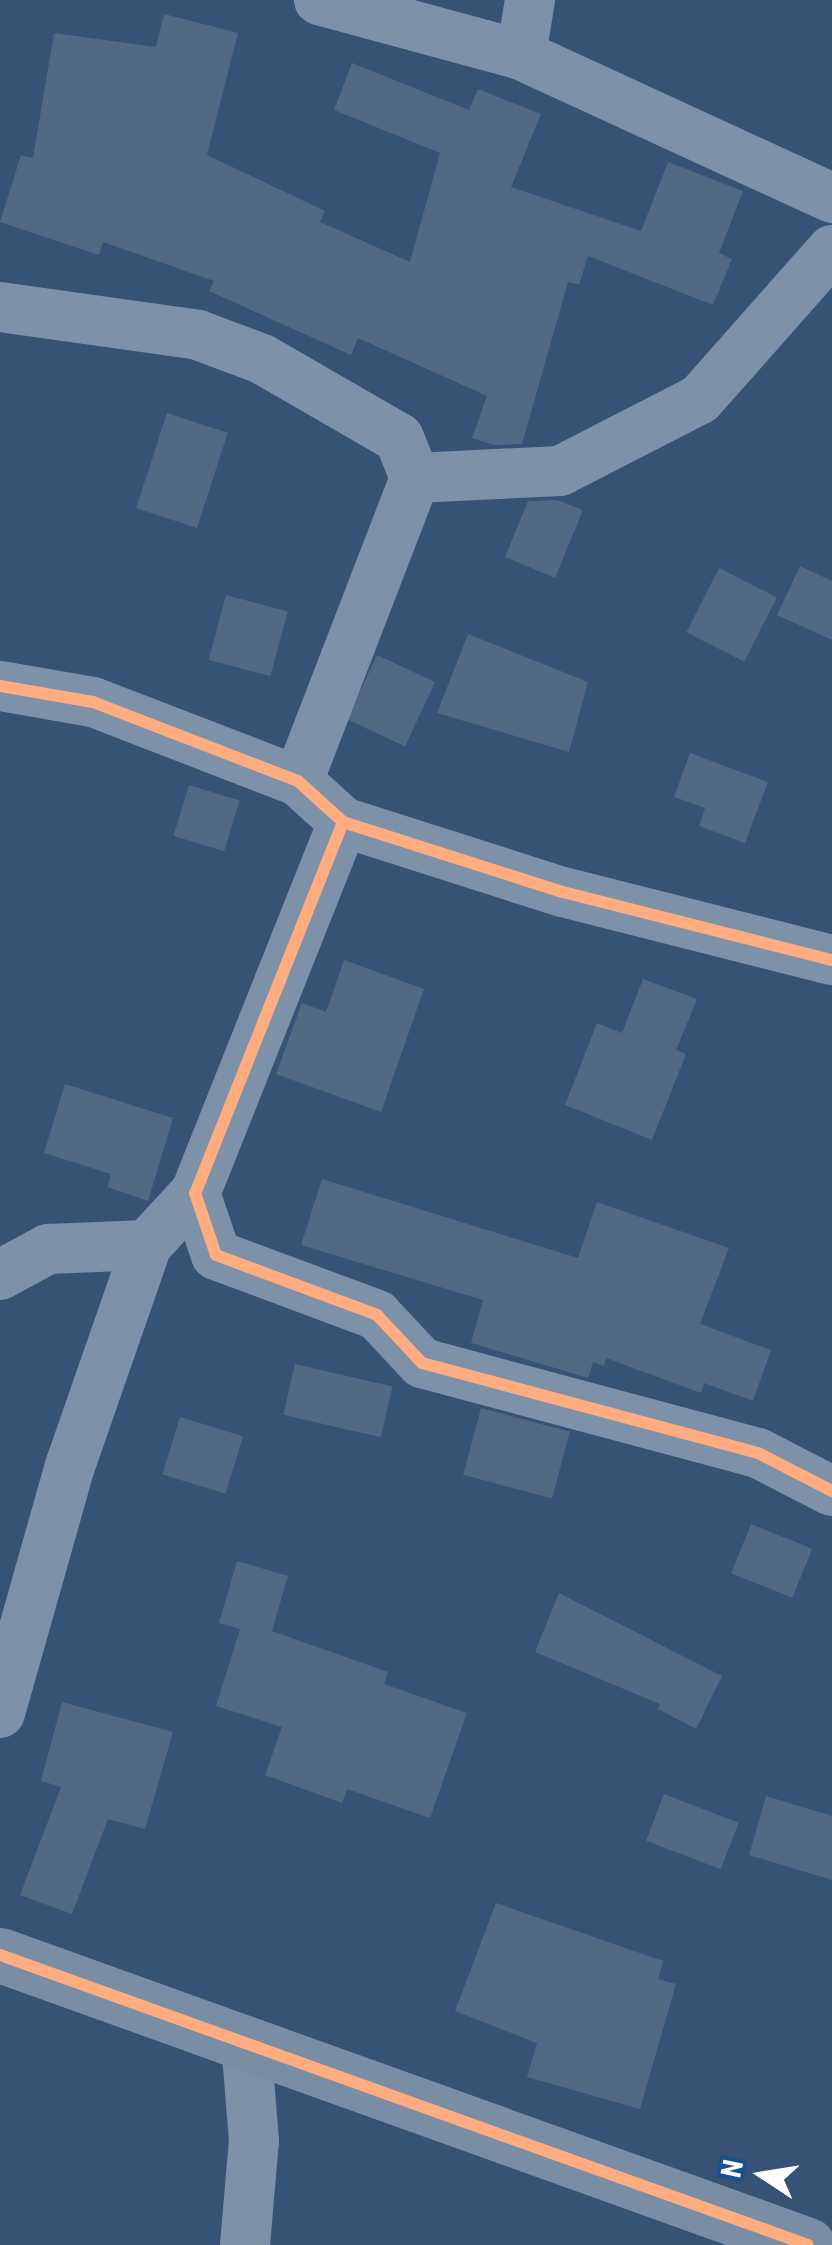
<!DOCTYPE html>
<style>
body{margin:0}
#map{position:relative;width:832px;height:2245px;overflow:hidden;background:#365274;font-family:"Roboto Condensed",sans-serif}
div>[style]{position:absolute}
.building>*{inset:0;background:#526984;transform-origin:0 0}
.street>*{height:50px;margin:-25px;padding:0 25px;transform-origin:25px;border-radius:25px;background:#7d92a8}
.secondary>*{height:55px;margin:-27.5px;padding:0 27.5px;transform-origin:27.5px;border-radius:27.5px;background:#798da4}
.cycleway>*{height:12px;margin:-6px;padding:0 6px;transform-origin:6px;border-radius:6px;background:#ffac80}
span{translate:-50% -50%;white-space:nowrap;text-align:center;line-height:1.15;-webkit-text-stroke:8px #1b4f8f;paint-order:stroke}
.north{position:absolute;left:712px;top:2125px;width:100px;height:100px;-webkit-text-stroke:8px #1b4f8f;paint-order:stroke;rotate:282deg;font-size:28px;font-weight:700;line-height:40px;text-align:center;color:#fff}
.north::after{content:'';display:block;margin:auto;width:35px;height:45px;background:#fff;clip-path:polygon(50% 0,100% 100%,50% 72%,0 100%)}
</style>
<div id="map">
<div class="building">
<div style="clip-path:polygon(164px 14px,238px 33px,207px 155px,325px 211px,320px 222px,410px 262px,440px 153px,334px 110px,352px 63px,469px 110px,478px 89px,541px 114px,511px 187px,641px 231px,668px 162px,743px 191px,719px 253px,732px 259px,713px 305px,588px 256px,579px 285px,568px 282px,522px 444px,494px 445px,472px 438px,487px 396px,358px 338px,351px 355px,209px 291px,214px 281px,103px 242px,99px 255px,0 222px,21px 155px,33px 158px,54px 33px,156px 47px)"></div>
<div style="left:167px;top:413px;width:64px;height:100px;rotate:18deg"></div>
<div style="clip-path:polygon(557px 500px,583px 510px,555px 578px,505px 557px,528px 501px)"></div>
<div style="clip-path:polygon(800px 566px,832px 581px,832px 640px,777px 615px)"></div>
<div style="left:719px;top:568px;width:65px;height:72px;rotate:27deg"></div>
<div style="left:226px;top:595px;width:64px;height:67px;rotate:15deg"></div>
<div style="clip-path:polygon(468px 634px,588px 682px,569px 752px,437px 713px)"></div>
<div style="left:377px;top:655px;width:64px;height:71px;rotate:25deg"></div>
<div style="clip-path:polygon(690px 753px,768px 782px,745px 843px,699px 826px,705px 808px,674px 797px)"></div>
<div style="left:189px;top:785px;width:53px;height:53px;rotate:17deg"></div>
<div style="clip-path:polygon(344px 960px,424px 989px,381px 1112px,276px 1074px,302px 1003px,326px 1012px)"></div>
<div style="clip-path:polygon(643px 979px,697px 999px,676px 1050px,686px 1054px,652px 1140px,565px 1105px,597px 1023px,622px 1033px)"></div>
<div style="clip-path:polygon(65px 1084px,173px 1118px,148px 1201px,107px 1187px,111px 1174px,44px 1153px)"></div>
<div style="clip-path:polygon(322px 1179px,578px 1258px,597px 1202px,729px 1248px,700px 1324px,771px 1350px,753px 1401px,704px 1383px,701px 1393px,606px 1358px,604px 1366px,593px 1362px,588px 1378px,471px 1343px,483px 1300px,301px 1245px)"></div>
<div style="left:295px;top:1364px;width:100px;height:52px;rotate:13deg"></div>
<div style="left:481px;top:1408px;width:92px;height:69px;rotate:15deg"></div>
<div style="left:180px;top:1417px;width:66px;height:60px;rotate:17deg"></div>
<div style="left:751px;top:1524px;width:66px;height:53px;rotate:22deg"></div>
<div style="clip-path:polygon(237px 1561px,288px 1576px,272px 1631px,388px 1672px,384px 1684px,467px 1713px,430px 1818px,347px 1789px,342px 1803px,265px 1775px,282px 1727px,216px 1706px,240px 1629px,219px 1623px)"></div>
<div style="clip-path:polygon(559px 1593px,722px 1676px,696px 1729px,658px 1709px,660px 1704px,535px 1652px)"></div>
<div style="clip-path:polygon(62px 1702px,173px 1732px,145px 1829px,108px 1819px,72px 1914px,20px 1895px,61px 1787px,41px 1781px)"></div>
<div style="left:664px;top:1794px;width:80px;height:50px;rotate:21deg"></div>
<div style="clip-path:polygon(766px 1796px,832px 1816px,832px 1880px,749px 1855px)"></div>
<div style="clip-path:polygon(496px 1903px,663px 1961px,658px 1979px,676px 1984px,640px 2109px,527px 2077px,537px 2043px,455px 2011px)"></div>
</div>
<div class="street">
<div style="left:319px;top:0;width:209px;rotate:15.2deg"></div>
<div style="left:521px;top:55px;width:342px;rotate:24.7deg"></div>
<div style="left:521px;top:55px;width:56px;rotate:-80.7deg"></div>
<div style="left:0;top:307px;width:200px;rotate:8deg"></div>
<div style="left:198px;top:335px;width:68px;rotate:20.6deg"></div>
<div style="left:262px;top:359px;width:158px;rotate:30deg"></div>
<div style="left:399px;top:438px;width:43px;rotate:68.2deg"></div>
<div style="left:415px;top:478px;width:325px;rotate:111.1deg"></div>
<div style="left:415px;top:478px;width:145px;rotate:-2.8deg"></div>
<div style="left:560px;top:471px;width:157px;rotate:-27.2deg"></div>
<div style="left:700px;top:399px;width:199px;rotate:-48.5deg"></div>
<div style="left:0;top:686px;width:94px;rotate:9.8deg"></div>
<div style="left:93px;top:702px;width:220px;rotate:21.1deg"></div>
<div style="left:298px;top:781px;width:61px;rotate:42.3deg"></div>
<div style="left:343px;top:822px;width:231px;rotate:17.7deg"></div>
<div style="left:563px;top:892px;width:277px;rotate:14.2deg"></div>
<div style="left:343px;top:822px;width:399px;rotate:111.7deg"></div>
<div style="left:195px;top:1193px;width:65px;rotate:71.3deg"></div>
<div style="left:216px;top:1255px;width:172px;rotate:20.4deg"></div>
<div style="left:377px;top:1315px;width:66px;rotate:46.8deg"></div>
<div style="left:422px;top:1363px;width:348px;rotate:15deg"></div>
<div style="left:758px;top:1453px;width:83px;rotate:27.2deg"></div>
<div style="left:0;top:1275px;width:55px;rotate:-28.4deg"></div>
<div style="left:48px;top:1249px;width:99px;rotate:-2.3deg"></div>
<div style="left:0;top:1713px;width:257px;rotate:-74.2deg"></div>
<div style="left:70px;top:1466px;width:234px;rotate:-70.8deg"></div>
<div style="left:147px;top:1245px;width:71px;rotate:-47.3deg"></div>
<div style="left:245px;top:2245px;width:104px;rotate:-85.1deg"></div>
<div style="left:254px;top:2141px;width:99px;rotate:-94.6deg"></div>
</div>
<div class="secondary">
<div style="left:0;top:1955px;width:858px;rotate:19.74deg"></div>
</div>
<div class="cycleway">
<div style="left:0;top:686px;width:94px;rotate:9.8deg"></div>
<div style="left:93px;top:702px;width:220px;rotate:21.1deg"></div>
<div style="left:298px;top:781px;width:61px;rotate:42.3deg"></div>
<div style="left:343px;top:822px;width:231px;rotate:17.7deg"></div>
<div style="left:563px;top:892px;width:277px;rotate:14.2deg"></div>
<div style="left:343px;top:822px;width:399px;rotate:111.7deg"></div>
<div style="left:195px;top:1193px;width:65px;rotate:71.3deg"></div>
<div style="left:216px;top:1255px;width:172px;rotate:20.4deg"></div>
<div style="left:377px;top:1315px;width:66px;rotate:46.8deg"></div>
<div style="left:422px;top:1363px;width:348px;rotate:15deg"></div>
<div style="left:758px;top:1453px;width:83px;rotate:27.2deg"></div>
<div style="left:0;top:1955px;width:858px;rotate:19.74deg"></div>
</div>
<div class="north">N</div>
</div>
